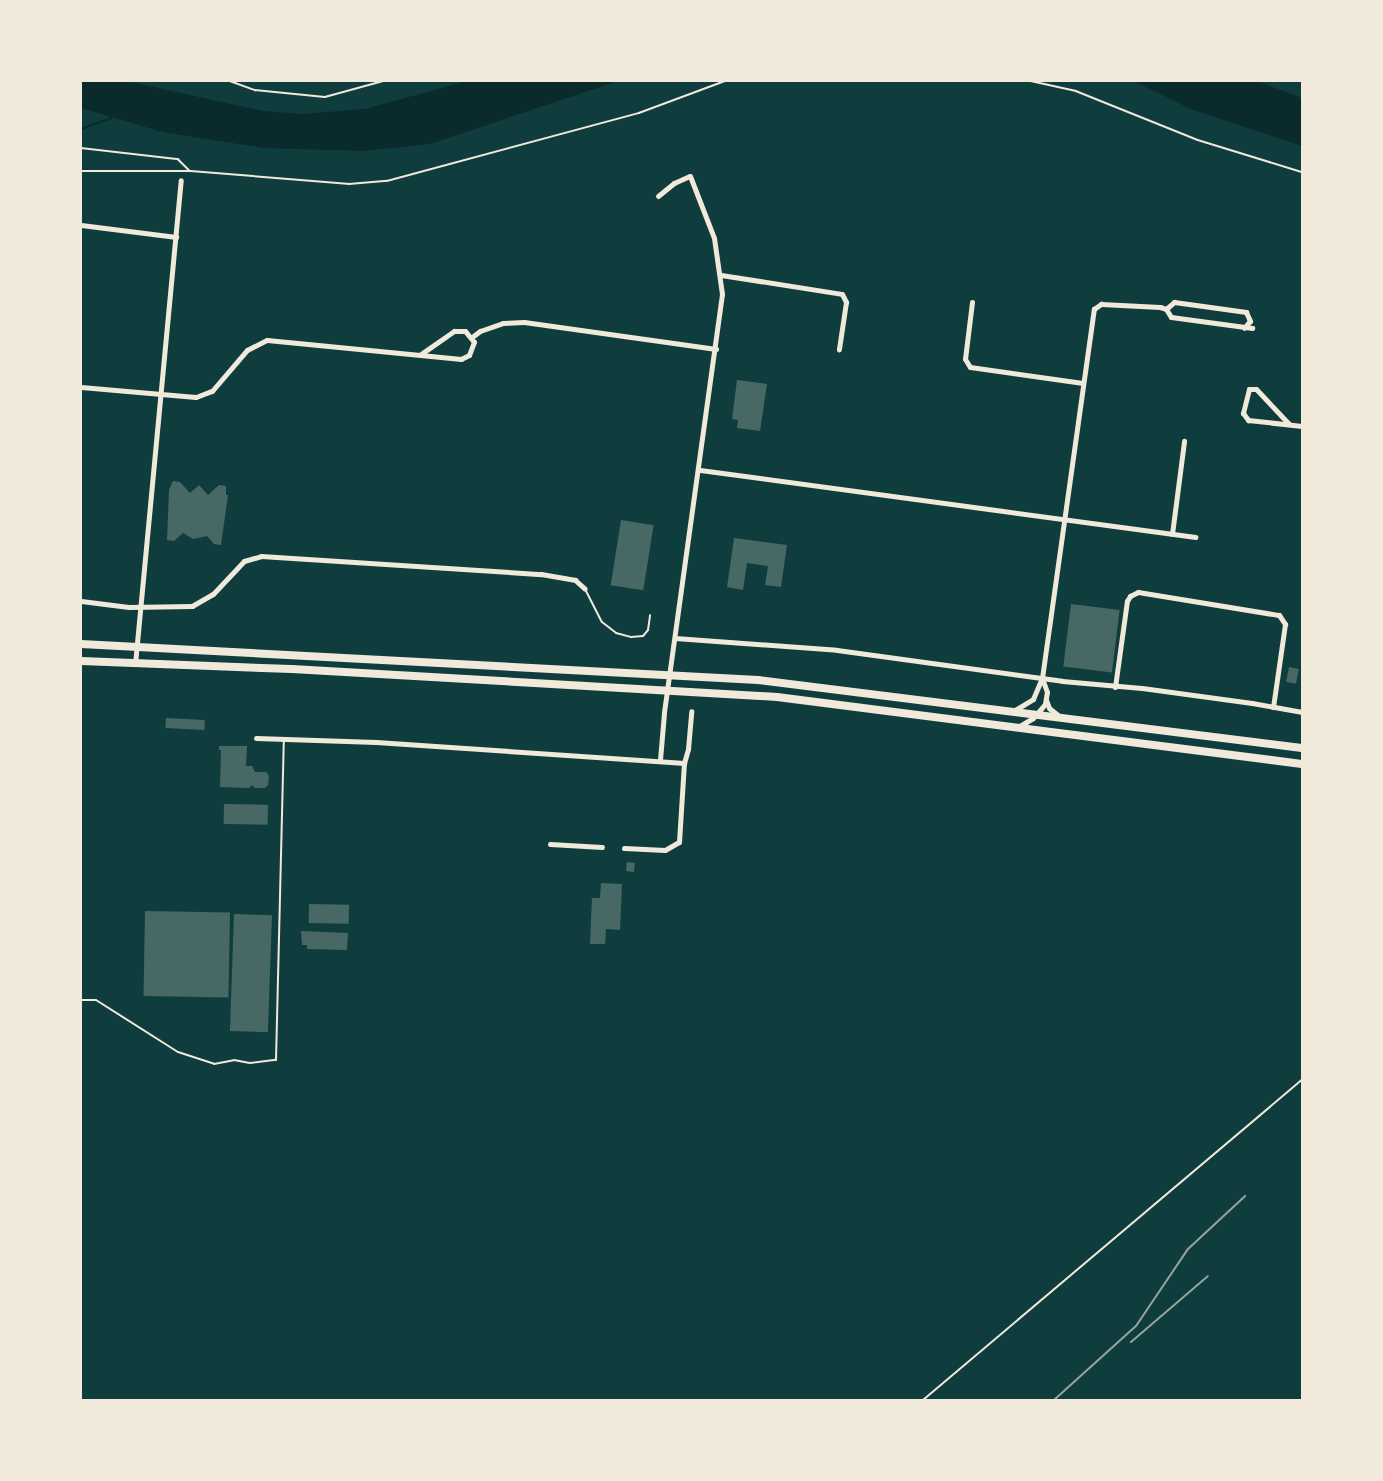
<!DOCTYPE html>
<style>
body{margin:0}
#map{position:relative;width:1383px;height:1481px;overflow:hidden;background:#0f3d3e;font-family:"Varela Round",sans-serif}
div>[style]{position:absolute}
.water>*{inset:0;background:#0a2a2b}
.stream>*{height:2px;margin:-1px;padding:0 1px;transform-origin:1px;border-radius:1px;background:#0a2a2b}
.building>*{inset:0;background:#486865;transform-origin:0 0}
.path>*{height:1.5px;margin:-0.75px;padding:0 0.75px;transform-origin:0.75px;border-radius:0.75px;background:#f1e9da}
.service>*{height:2px;margin:-1px;padding:0 1px;transform-origin:1px;border-radius:1px;background:#f1e9da}
.minor>*{height:5px;margin:-2.5px;padding:0 2.5px;transform-origin:2.5px;border-radius:2.5px;background:#f1e9da}
.secondary>*{height:8px;margin:-4px;padding:0 4px;transform-origin:4px;border-radius:4px;background:#f1e9da}
.rail>*{height:2px;margin:-1px;padding:0 1px;transform-origin:1px;border-radius:1px;background:#97a49c}
span{translate:-50% -50%;white-space:nowrap;text-align:center;line-height:1.15;-webkit-text-stroke:6px #f1e9da;paint-order:stroke}
.frame{position:absolute;inset:0;border:82px solid #f1e9da;pointer-events:none}
</style>
<div id="map">
<div class="water">
<div style="clip-path:polygon(81px 81px,126px 81px,263px 111px,303px 114px,365px 109px,467px 81px,618px 81px,430px 144px,363px 151px,264px 148px,162px 132px,81px 108px)"></div>
<div style="clip-path:polygon(1134px 81px,1257px 81px,1302px 98px,1302px 146px,1193px 110px)"></div>
</div>
<div class="stream">
<div style="left:81px;top:129px;width:33px;rotate:-20deg"></div>
</div>
<div class="building">
<div style="clip-path:polygon(737px 380px,767px 384px,760px 431px,737px 428px,738px 420px,732px 419px)"></div>
<div style="clip-path:polygon(173px 481px,180px 482px,190px 493px,199px 485px,208px 495px,219px 485px,226px 486px,226px 495px,228px 495px,221px 545px,214px 544px,207px 536px,193px 539px,183px 533px,174px 541px,167px 540px,169px 490px)"></div>
<div style="left:621px;top:520px;width:33px;height:66px;rotate:9deg"></div>
<div style="clip-path:polygon(734px 538px,787px 545px,781px 587px,765px 585px,768px 566px,747px 563px,743px 590px,727px 587px)"></div>
<div style="left:1071px;top:604px;width:49px;height:63px;rotate:7deg"></div>
<div style="left:1289px;top:667px;width:10px;height:15px;rotate:11deg"></div>
<div style="left:166px;top:718px;width:39px;height:10px;rotate:3deg"></div>
<div style="clip-path:polygon(219px 746px,247px 746px,246px 766px,252px 766px,255px 772px,266px 772px,269px 776px,268px 785px,265px 788px,255px 788px,252px 785px,249px 788px,220px 787px,221px 750px,219px 750px)"></div>
<div style="left:224px;top:804px;width:44px;height:20px;rotate:1deg"></div>
<div style="left:627px;top:862px;width:8px;height:9px;rotate:7deg"></div>
<div style="clip-path:polygon(601px 883px,622px 884px,620px 930px,606px 929px,605px 944px,590px 944px,592px 898px,600px 898px)"></div>
<div style="left:309px;top:904px;width:40px;height:19px;rotate:1deg"></div>
<div style="left:145px;top:911px;width:85px;height:85px;rotate:1deg"></div>
<div style="left:234px;top:914px;width:38px;height:117px;rotate:2deg"></div>
<div style="clip-path:polygon(301px 931px,348px 933px,347px 950px,307px 949px,307px 945px,302px 945px)"></div>
</div>
<div class="path">
<div style="left:230px;top:81px;width:27px;rotate:20deg"></div>
<div style="left:255px;top:90px;width:70px;rotate:5.7deg"></div>
<div style="left:325px;top:97px;width:60px;rotate:-15.4deg"></div>
<div style="left:1031px;top:81px;width:46px;rotate:12.5deg"></div>
<div style="left:1076px;top:91px;width:131px;rotate:21.9deg"></div>
<div style="left:1198px;top:140px;width:109px;rotate:17.1deg"></div>
<div style="left:81px;top:148px;width:98px;rotate:6.5deg"></div>
<div style="left:178px;top:159px;width:17px;rotate:45deg"></div>
<div style="left:81px;top:171px;width:110px"></div>
<div style="left:191px;top:171px;width:159px;rotate:4.7deg"></div>
<div style="left:349px;top:184px;width:38px;rotate:-5deg"></div>
<div style="left:387px;top:181px;width:261px;rotate:-15.1deg"></div>
<div style="left:639px;top:113px;width:92px;rotate:-20.4deg"></div>
</div>
<div class="service">
<div style="left:585px;top:589px;width:37px;rotate:63deg"></div>
<div style="left:602px;top:622px;width:18px;rotate:38deg"></div>
<div style="left:616px;top:633px;width:16px;rotate:15deg"></div>
<div style="left:631px;top:637px;width:12px;rotate:-5deg"></div>
<div style="left:643px;top:636px;width:8px;rotate:-50deg"></div>
<div style="left:648px;top:630px;width:15px;rotate:-82deg"></div>
<div style="left:81px;top:1000px;width:15px"></div>
<div style="left:96px;top:1000px;width:97px;rotate:32.4deg"></div>
<div style="left:178px;top:1052px;width:38px;rotate:18deg"></div>
<div style="left:214px;top:1064px;width:20px;rotate:-11deg"></div>
<div style="left:234px;top:1060px;width:16px;rotate:11deg"></div>
<div style="left:250px;top:1063px;width:26px;rotate:-7deg"></div>
<div style="left:276px;top:1060px;width:321px;rotate:-88.6deg"></div>
<div style="left:923px;top:1400px;width:496px;rotate:-40.2deg"></div>
</div>
<div class="minor">
<div style="left:658px;top:196px;width:21px;rotate:-39deg"></div>
<div style="left:674px;top:183px;width:17px;rotate:-24deg"></div>
<div style="left:690px;top:176px;width:66px;rotate:68.8deg"></div>
<div style="left:714px;top:238px;width:57px;rotate:81.9deg"></div>
<div style="left:722px;top:294px;width:423px;rotate:97.9deg"></div>
<div style="left:664px;top:713px;width:47px;rotate:94.9deg"></div>
<div style="left:81px;top:225px;width:96px;rotate:7.2deg"></div>
<div style="left:721px;top:275px;width:122px;rotate:8.9deg"></div>
<div style="left:842px;top:294px;width:9px;rotate:63deg"></div>
<div style="left:846px;top:302px;width:48px;rotate:98.5deg"></div>
<div style="left:972px;top:302px;width:57px;rotate:97deg"></div>
<div style="left:965px;top:359px;width:9px;rotate:58deg"></div>
<div style="left:970px;top:367px;width:114px;rotate:8.1deg"></div>
<div style="left:1166px;top:309px;width:11px;rotate:-41deg"></div>
<div style="left:1174px;top:302px;width:73px;rotate:7.9deg"></div>
<div style="left:1246px;top:312px;width:10px;rotate:66deg"></div>
<div style="left:1250px;top:321px;width:9px;rotate:131deg"></div>
<div style="left:472px;top:337px;width:10px;rotate:-37deg"></div>
<div style="left:480px;top:331px;width:24px;rotate:-19deg"></div>
<div style="left:503px;top:323px;width:21px;rotate:-3deg"></div>
<div style="left:524px;top:322px;width:194px;rotate:8deg"></div>
<div style="left:81px;top:387px;width:115px;rotate:5deg"></div>
<div style="left:196px;top:397px;width:17px;rotate:-21deg"></div>
<div style="left:212px;top:391px;width:54px;rotate:-49.5deg"></div>
<div style="left:247px;top:350px;width:22px;rotate:-27deg"></div>
<div style="left:267px;top:340px;width:195px;rotate:5.6deg"></div>
<div style="left:461px;top:359px;width:9px;rotate:-27deg"></div>
<div style="left:469px;top:355px;width:14px;rotate:-69deg"></div>
<div style="left:474px;top:342px;width:14px;rotate:-129deg"></div>
<div style="left:465px;top:331px;width:11px;rotate:180deg"></div>
<div style="left:454px;top:331px;width:40px;rotate:145.1deg"></div>
<div style="left:1289px;top:424px;width:48px;rotate:-133.3deg"></div>
<div style="left:1256px;top:389px;width:7px;rotate:180deg"></div>
<div style="left:1249px;top:389px;width:25px;rotate:104deg"></div>
<div style="left:1243px;top:413px;width:9px;rotate:54deg"></div>
<div style="left:1248px;top:420px;width:54px;rotate:6.3deg"></div>
<div style="left:700px;top:470px;width:500px;rotate:7.7deg"></div>
<div style="left:1172px;top:534px;width:94px;rotate:-82.6deg"></div>
<div style="left:81px;top:601px;width:48px;rotate:7.1deg"></div>
<div style="left:129px;top:607px;width:63px;rotate:-0.9deg"></div>
<div style="left:192px;top:606px;width:24px;rotate:-30deg"></div>
<div style="left:213px;top:594px;width:45px;rotate:-46.8deg"></div>
<div style="left:244px;top:561px;width:18px;rotate:-16deg"></div>
<div style="left:261px;top:556px;width:281px;rotate:3.7deg"></div>
<div style="left:541px;top:574px;width:35px;rotate:10deg"></div>
<div style="left:575px;top:580px;width:13px;rotate:42deg"></div>
<div style="left:675px;top:638px;width:162px;rotate:4.2deg"></div>
<div style="left:837px;top:650px;width:227px;rotate:7.8deg"></div>
<div style="left:1062px;top:681px;width:80px;rotate:5deg"></div>
<div style="left:1142px;top:688px;width:111px;rotate:7.8deg"></div>
<div style="left:1252px;top:703px;width:51px;rotate:10.2deg"></div>
<div style="left:135px;top:664px;width:486px;rotate:-84.6deg"></div>
<div style="left:1115px;top:687px;width:87px;rotate:-82.1deg"></div>
<div style="left:1127px;top:601px;width:6px;rotate:-59deg"></div>
<div style="left:1130px;top:596px;width:9px;rotate:-27deg"></div>
<div style="left:1138px;top:592px;width:143px;rotate:9.3deg"></div>
<div style="left:1279px;top:615px;width:11px;rotate:56deg"></div>
<div style="left:1285px;top:624px;width:84px;rotate:98.2deg"></div>
<div style="left:1046px;top:700px;width:9px;rotate:69deg"></div>
<div style="left:1049px;top:708px;width:14px;rotate:39deg"></div>
<div style="left:1015px;top:710px;width:21px;rotate:-31deg"></div>
<div style="left:1033px;top:699px;width:23px;rotate:-67deg"></div>
<div style="left:1042px;top:678px;width:373px;rotate:-82deg"></div>
<div style="left:1094px;top:309px;width:9px;rotate:-36deg"></div>
<div style="left:1101px;top:304px;width:59px;rotate:2.9deg"></div>
<div style="left:1160px;top:307px;width:6px;rotate:18deg"></div>
<div style="left:1166px;top:309px;width:9px;rotate:58deg"></div>
<div style="left:1171px;top:317px;width:82px;rotate:7.7deg"></div>
<div style="left:1018px;top:727px;width:17px;rotate:-31deg"></div>
<div style="left:1033px;top:718px;width:18px;rotate:-49deg"></div>
<div style="left:1045px;top:704px;width:12px;rotate:-81deg"></div>
<div style="left:1047px;top:692px;width:15px;rotate:-110deg"></div>
<div style="left:256px;top:738px;width:120px;rotate:1.9deg"></div>
<div style="left:376px;top:742px;width:309px;rotate:3.9deg"></div>
<div style="left:550px;top:844px;width:52px;rotate:3.3deg"></div>
<div style="left:624px;top:848px;width:41px;rotate:2.8deg"></div>
<div style="left:665px;top:850px;width:16px;rotate:-30deg"></div>
<div style="left:679px;top:842px;width:79px;rotate:-86.4deg"></div>
<div style="left:684px;top:763px;width:15px;rotate:-74deg"></div>
<div style="left:688px;top:749px;width:38px;rotate:-85deg"></div>
</div>
<div class="secondary">
<div style="left:81px;top:644px;width:678px;rotate:3.04deg"></div>
<div style="left:758px;top:680px;width:548px;rotate:7.13deg"></div>
<div style="left:81px;top:661px;width:211px;rotate:2.2deg"></div>
<div style="left:292px;top:669px;width:486px;rotate:3.3deg"></div>
<div style="left:777px;top:697px;width:529px;rotate:7.27deg"></div>
</div>
<div class="rail">
<div style="left:1131px;top:1342px;width:101px;rotate:-40.6deg"></div>
<div style="left:1054px;top:1400px;width:110px;rotate:-42.1deg"></div>
<div style="left:1136px;top:1326px;width:93px;rotate:-56deg"></div>
<div style="left:1188px;top:1249px;width:78px;rotate:-42.9deg"></div>
</div>
<div class="frame"></div>
</div>
